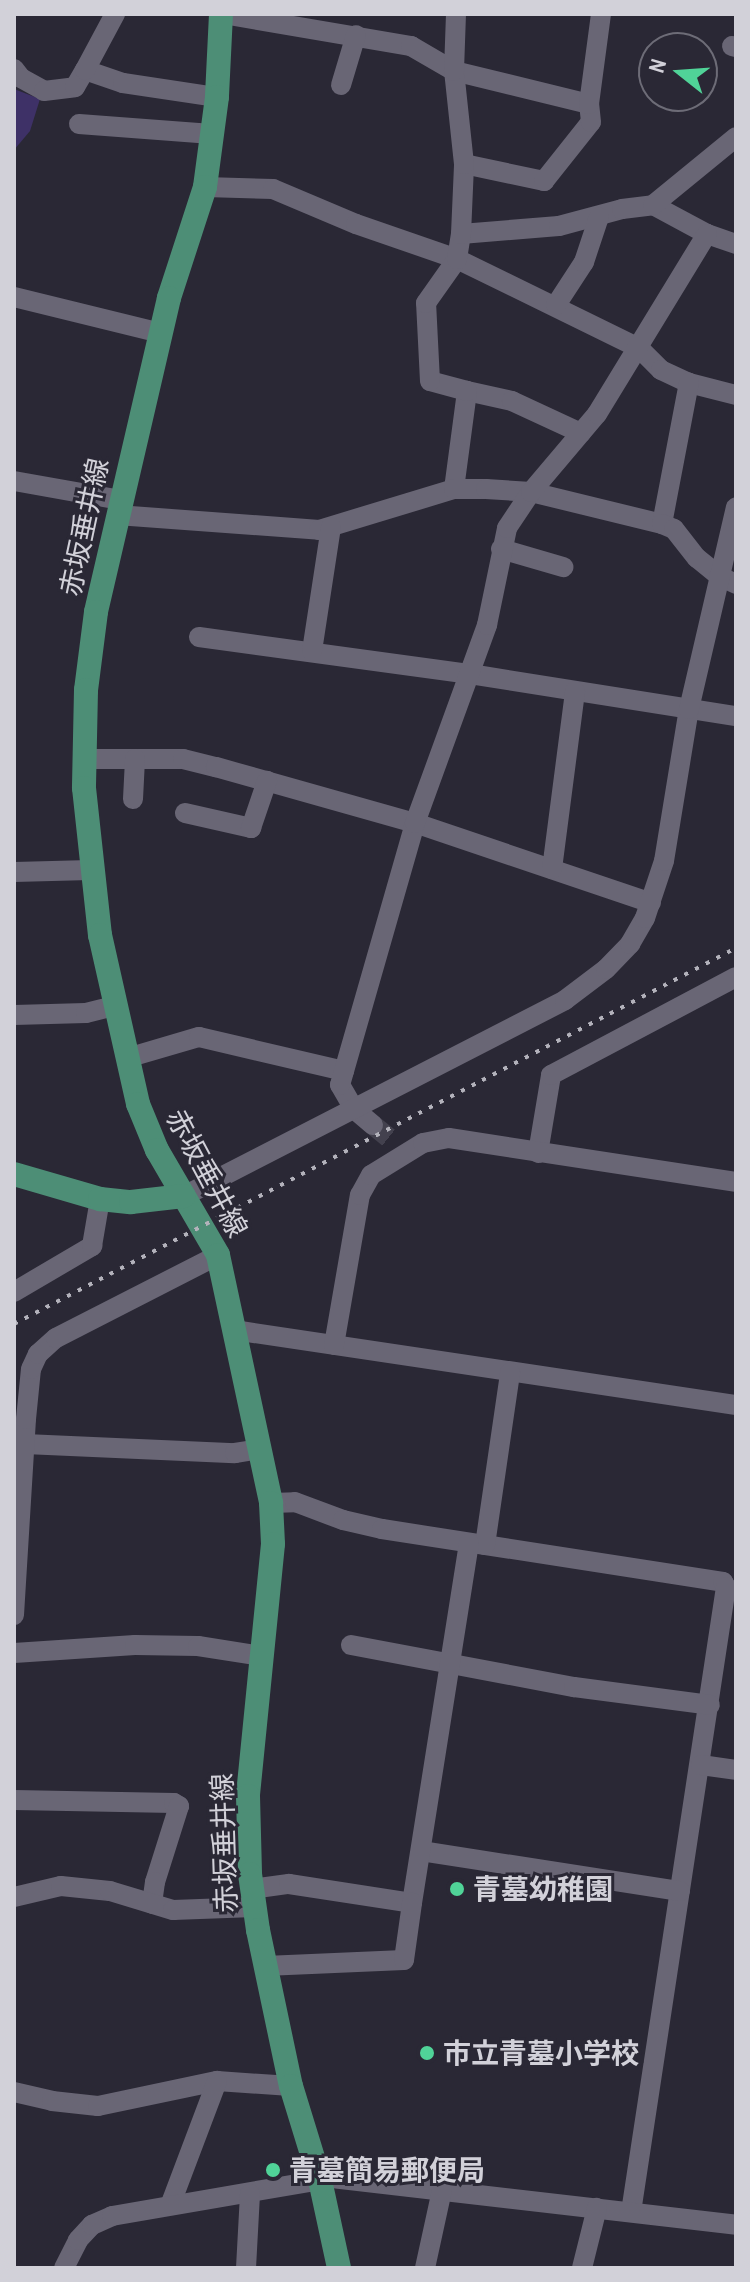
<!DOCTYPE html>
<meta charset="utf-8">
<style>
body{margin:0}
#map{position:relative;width:750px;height:2282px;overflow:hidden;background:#2a2835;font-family:"Archivo Narrow","Noto Sans JP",sans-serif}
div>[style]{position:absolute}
.green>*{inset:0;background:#3e3167}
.minor-tunnel>*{height:20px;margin-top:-10px;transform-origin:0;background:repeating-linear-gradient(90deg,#43414e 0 20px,transparent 0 30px)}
.minor>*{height:20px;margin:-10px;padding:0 10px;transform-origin:10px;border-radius:10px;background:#696675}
.major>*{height:24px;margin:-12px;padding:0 12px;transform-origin:12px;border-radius:12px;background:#4d8e76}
.rail>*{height:4px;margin-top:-2px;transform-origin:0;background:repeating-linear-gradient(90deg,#b3b2bb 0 4px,transparent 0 12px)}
.dots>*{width:22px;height:22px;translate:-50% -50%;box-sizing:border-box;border:4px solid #2a2835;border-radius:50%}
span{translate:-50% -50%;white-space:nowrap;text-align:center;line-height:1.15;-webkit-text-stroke:6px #2a2835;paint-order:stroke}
.street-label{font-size:28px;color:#d2d1d9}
.poi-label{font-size:28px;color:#d2d1d9;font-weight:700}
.left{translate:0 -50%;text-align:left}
.frame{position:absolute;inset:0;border:16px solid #d2d1d9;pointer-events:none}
.north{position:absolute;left:638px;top:32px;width:80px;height:80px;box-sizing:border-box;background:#2a2835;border:2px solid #6d6c77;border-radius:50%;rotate:287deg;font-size:22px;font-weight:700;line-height:32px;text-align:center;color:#d2d1d9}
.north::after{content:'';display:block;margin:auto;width:28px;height:36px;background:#50d398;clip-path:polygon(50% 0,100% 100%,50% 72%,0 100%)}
</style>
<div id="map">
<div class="green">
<div style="clip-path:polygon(14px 89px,40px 99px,30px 131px,14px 150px)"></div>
</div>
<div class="minor-tunnel">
<div style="left:373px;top:1125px;width:26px;rotate:39deg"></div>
</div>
<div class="minor">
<div style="left:223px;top:14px;width:191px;rotate:9.7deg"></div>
<div style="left:411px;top:46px;width:50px;rotate:30.2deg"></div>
<div style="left:454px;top:71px;width:139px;rotate:13.7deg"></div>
<div style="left:732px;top:46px;width:4px;rotate:14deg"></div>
<div style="left:14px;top:69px;width:11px;rotate:52deg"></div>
<div style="left:21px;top:78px;width:26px;rotate:29deg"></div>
<div style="left:44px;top:91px;width:31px;rotate:-7deg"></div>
<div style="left:75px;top:87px;width:20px;rotate:-60deg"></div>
<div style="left:85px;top:70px;width:40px;rotate:18.9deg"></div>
<div style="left:123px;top:83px;width:95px;rotate:8.5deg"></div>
<div style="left:85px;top:70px;width:64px;rotate:-61.8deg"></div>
<div style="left:341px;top:85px;width:52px;rotate:-73.3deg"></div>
<div style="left:79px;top:124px;width:133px;rotate:4.3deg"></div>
<div style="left:464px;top:164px;width:82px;rotate:12deg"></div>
<div style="left:544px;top:181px;width:75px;rotate:-51.5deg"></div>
<div style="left:591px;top:122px;width:18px;rotate:-96deg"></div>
<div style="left:589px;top:104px;width:91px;rotate:-82.4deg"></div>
<div style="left:205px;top:187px;width:68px;rotate:1.7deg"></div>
<div style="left:273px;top:189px;width:90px;rotate:22.9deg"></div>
<div style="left:356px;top:224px;width:107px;rotate:19.1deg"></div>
<div style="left:457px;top:259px;width:203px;rotate:26.1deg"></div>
<div style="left:639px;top:348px;width:31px;rotate:45deg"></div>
<div style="left:661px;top:370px;width:31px;rotate:25deg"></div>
<div style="left:689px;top:383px;width:49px;rotate:14.3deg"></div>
<div style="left:653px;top:205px;width:61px;rotate:28.2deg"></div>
<div style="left:707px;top:234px;width:31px;rotate:19deg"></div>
<div style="left:461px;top:234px;width:98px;rotate:-4.7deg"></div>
<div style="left:559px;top:226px;width:65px;rotate:-15.1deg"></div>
<div style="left:622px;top:209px;width:31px;rotate:-7deg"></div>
<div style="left:653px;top:205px;width:107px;rotate:-39.3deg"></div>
<div style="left:14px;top:297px;width:151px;rotate:13.8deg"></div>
<div style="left:556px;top:305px;width:51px;rotate:-56.9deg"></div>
<div style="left:584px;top:262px;width:47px;rotate:-71.6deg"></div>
<div style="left:467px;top:391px;width:46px;rotate:12.5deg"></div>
<div style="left:512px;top:401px;width:76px;rotate:24.9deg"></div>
<div style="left:14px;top:481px;width:109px;rotate:10.1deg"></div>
<div style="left:454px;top:489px;width:99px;rotate:-82.4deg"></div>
<div style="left:467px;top:391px;width:38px;rotate:-165deg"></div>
<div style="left:430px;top:381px;width:78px;rotate:-92.9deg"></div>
<div style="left:426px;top:303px;width:54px;rotate:-54.8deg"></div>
<div style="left:457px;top:259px;width:25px;rotate:-81deg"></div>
<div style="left:461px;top:234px;width:70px;rotate:-87.5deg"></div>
<div style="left:464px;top:164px;width:94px;rotate:-96.1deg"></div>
<div style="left:454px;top:71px;width:57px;rotate:-88deg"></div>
<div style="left:117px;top:515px;width:203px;rotate:4.2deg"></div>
<div style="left:319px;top:530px;width:141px;rotate:-16.9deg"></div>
<div style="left:454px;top:489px;width:32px"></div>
<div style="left:486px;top:489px;width:45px;rotate:3.8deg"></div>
<div style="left:531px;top:492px;width:135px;rotate:13.7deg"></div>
<div style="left:662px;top:524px;width:144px;rotate:-79.2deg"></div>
<div style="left:662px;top:524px;width:13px;rotate:23deg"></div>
<div style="left:674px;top:529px;width:37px;rotate:52deg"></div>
<div style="left:697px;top:558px;width:28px;rotate:39deg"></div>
<div style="left:719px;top:576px;width:19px;rotate:25deg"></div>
<div style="left:501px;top:549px;width:65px;rotate:16.2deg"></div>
<div style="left:199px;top:637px;width:274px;rotate:7.8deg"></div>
<div style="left:470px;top:674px;width:269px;rotate:9deg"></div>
<div style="left:312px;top:651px;width:125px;rotate:-81.3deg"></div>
<div style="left:84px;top:759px;width:99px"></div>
<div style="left:183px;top:759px;width:34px;rotate:14deg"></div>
<div style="left:216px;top:767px;width:207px;rotate:15.7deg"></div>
<div style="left:415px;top:823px;width:249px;rotate:18.7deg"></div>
<div style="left:133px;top:799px;width:40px;rotate:-87.1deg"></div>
<div style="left:185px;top:813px;width:68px;rotate:12.8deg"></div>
<div style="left:251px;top:828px;width:50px;rotate:-71.2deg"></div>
<div style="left:552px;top:869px;width:179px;rotate:-82.6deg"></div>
<div style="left:14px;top:872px;width:76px;rotate:-1.5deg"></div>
<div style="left:14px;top:1015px;width:72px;rotate:-1.6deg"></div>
<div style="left:86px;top:1013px;width:30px;rotate:-14deg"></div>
<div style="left:127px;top:1058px;width:75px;rotate:-16.3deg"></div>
<div style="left:199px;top:1037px;width:149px;rotate:13.2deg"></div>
<div style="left:373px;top:1125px;width:25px;rotate:-140deg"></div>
<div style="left:354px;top:1109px;width:28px;rotate:-120deg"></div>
<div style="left:340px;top:1085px;width:273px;rotate:-74deg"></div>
<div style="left:415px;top:823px;width:211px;rotate:-70deg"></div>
<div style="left:487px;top:625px;width:99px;rotate:-78.3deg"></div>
<div style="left:507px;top:528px;width:43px;rotate:-56.3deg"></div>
<div style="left:531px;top:492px;width:102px;rotate:-49.8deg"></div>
<div style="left:597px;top:414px;width:211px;rotate:-58.6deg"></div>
<div style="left:538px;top:1153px;width:79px;rotate:-80.5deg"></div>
<div style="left:551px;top:1075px;width:209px;rotate:-27.9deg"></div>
<div style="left:184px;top:1196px;width:428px;rotate:-27.2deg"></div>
<div style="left:565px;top:1000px;width:51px;rotate:-37.1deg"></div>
<div style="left:606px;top:969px;width:35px;rotate:-46deg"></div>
<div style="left:630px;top:944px;width:30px;rotate:-60deg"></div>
<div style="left:645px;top:918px;width:60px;rotate:-71.6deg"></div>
<div style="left:664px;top:861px;width:154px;rotate:-80.7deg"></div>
<div style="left:689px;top:709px;width:207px;rotate:-76.9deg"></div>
<div style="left:14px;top:1292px;width:91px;rotate:-30.5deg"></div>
<div style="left:92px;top:1246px;width:48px;rotate:-80.3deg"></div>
<div style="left:234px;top:1330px;width:508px;rotate:8.5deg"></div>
<div style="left:334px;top:1345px;width:152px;rotate:-80.2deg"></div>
<div style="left:360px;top:1195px;width:23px;rotate:-61deg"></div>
<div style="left:371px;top:1175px;width:61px;rotate:-31.6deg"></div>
<div style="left:423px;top:1143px;width:26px;rotate:-11deg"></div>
<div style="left:449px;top:1138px;width:290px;rotate:8.7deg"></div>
<div style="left:25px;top:1444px;width:210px;rotate:2.5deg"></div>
<div style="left:235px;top:1453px;width:25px;rotate:-9deg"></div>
<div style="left:271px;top:1503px;width:24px;rotate:-2deg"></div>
<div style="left:295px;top:1502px;width:51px;rotate:20.6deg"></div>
<div style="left:343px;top:1520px;width:40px;rotate:13deg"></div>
<div style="left:382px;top:1529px;width:345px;rotate:8.8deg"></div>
<div style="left:723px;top:1582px;width:6px;rotate:59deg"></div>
<div style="left:726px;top:1587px;width:632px;rotate:98.64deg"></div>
<div style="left:485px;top:1545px;width:174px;rotate:-81.7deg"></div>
<div style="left:14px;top:1615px;width:196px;rotate:-86.5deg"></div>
<div style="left:26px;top:1419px;width:50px;rotate:-84.3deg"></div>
<div style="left:31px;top:1369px;width:17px;rotate:-65deg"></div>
<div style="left:38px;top:1354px;width:24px;rotate:-42deg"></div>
<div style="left:56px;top:1338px;width:182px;rotate:-27.1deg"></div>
<div style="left:351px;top:1645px;width:227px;rotate:10.7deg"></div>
<div style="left:574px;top:1687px;width:137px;rotate:7.5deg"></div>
<div style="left:14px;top:1653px;width:121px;rotate:-3.8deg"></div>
<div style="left:135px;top:1645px;width:63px;rotate:0.9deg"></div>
<div style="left:198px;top:1646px;width:64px;rotate:9deg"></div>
<div style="left:701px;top:1765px;width:35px;rotate:8deg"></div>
<div style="left:14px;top:1800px;width:160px;rotate:1.1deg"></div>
<div style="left:174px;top:1803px;width:6px;rotate:31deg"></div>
<div style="left:179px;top:1806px;width:80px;rotate:107.5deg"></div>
<div style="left:155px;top:1882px;width:22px;rotate:98deg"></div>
<div style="left:421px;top:1851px;width:262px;rotate:8.8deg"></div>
<div style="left:252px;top:1889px;width:37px;rotate:-8deg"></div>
<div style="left:289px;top:1884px;width:124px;rotate:8.8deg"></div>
<div style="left:412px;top:1903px;width:364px;rotate:-81deg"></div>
<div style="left:14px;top:1897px;width:48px;rotate:-13.2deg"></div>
<div style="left:61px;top:1886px;width:49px;rotate:5.8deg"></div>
<div style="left:110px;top:1891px;width:66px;rotate:16.8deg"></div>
<div style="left:173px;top:1910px;width:81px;rotate:-2.1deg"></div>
<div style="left:265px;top:1966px;width:139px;rotate:-2.5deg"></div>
<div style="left:404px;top:1960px;width:58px;rotate:-82deg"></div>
<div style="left:14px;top:2092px;width:39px;rotate:13deg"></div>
<div style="left:52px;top:2101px;width:46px;rotate:6.2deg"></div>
<div style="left:98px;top:2106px;width:122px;rotate:-11.9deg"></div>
<div style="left:217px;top:2081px;width:74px;rotate:3.9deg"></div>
<div style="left:171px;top:2203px;width:130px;rotate:-69.3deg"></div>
<div style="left:64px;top:2268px;width:31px;rotate:-63deg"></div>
<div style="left:78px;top:2240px;width:21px;rotate:-47deg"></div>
<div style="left:92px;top:2225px;width:22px;rotate:-24deg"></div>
<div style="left:112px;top:2216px;width:223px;rotate:-9.8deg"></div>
<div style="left:332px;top:2178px;width:407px;rotate:6.6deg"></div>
<div style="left:246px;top:2268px;width:74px;rotate:-86.9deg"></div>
<div style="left:425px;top:2268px;width:80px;rotate:-77.7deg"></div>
<div style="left:582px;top:2268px;width:62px;rotate:-76deg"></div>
</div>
<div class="major">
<div style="left:221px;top:14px;width:83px;rotate:92.8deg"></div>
<div style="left:217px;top:97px;width:91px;rotate:97.6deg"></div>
<div style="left:205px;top:187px;width:117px;rotate:108deg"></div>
<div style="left:169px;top:298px;width:322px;rotate:103.1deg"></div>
<div style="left:96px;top:612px;width:79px;rotate:97.3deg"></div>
<div style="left:86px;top:690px;width:98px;rotate:91.2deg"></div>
<div style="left:84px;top:788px;width:148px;rotate:83.8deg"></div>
<div style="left:100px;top:935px;width:173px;rotate:77.3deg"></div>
<div style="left:138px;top:1104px;width:50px;rotate:67.6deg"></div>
<div style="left:157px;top:1150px;width:121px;rotate:59.8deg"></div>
<div style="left:218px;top:1255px;width:254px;rotate:77.9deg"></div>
<div style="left:271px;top:1503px;width:41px;rotate:87.2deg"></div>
<div style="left:273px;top:1544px;width:253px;rotate:95.7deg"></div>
<div style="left:248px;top:1796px;width:78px;rotate:88.5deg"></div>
<div style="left:250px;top:1874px;width:57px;rotate:81.9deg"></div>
<div style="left:258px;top:1930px;width:159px;rotate:78.1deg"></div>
<div style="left:291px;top:2086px;width:98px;rotate:72.9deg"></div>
<div style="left:320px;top:2180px;width:90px;rotate:77.8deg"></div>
<div style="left:14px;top:1174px;width:90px;rotate:16.2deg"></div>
<div style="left:100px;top:1199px;width:31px;rotate:6deg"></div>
<div style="left:131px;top:1202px;width:53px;rotate:-6.5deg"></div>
</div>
<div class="rail">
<div style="left:14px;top:1324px;width:814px;rotate:-27.51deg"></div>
</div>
<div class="dots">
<div style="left:457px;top:1889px;background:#50d398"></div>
<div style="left:427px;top:2053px;background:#50d398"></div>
<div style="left:273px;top:2170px;background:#50d398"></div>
</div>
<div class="street-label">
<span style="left:84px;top:527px;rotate:-78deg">赤坂垂井線</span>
<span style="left:207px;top:1173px;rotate:62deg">赤坂垂井線</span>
<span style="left:224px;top:1843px;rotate:-92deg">赤坂垂井線</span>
</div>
<div class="poi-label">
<span class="left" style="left:473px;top:1889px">青墓幼稚園</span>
<span class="left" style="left:443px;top:2053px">市立青墓小学校</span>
<span class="left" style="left:289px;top:2170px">青墓簡易郵便局</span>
</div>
<div class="frame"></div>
<div class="north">N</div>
</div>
